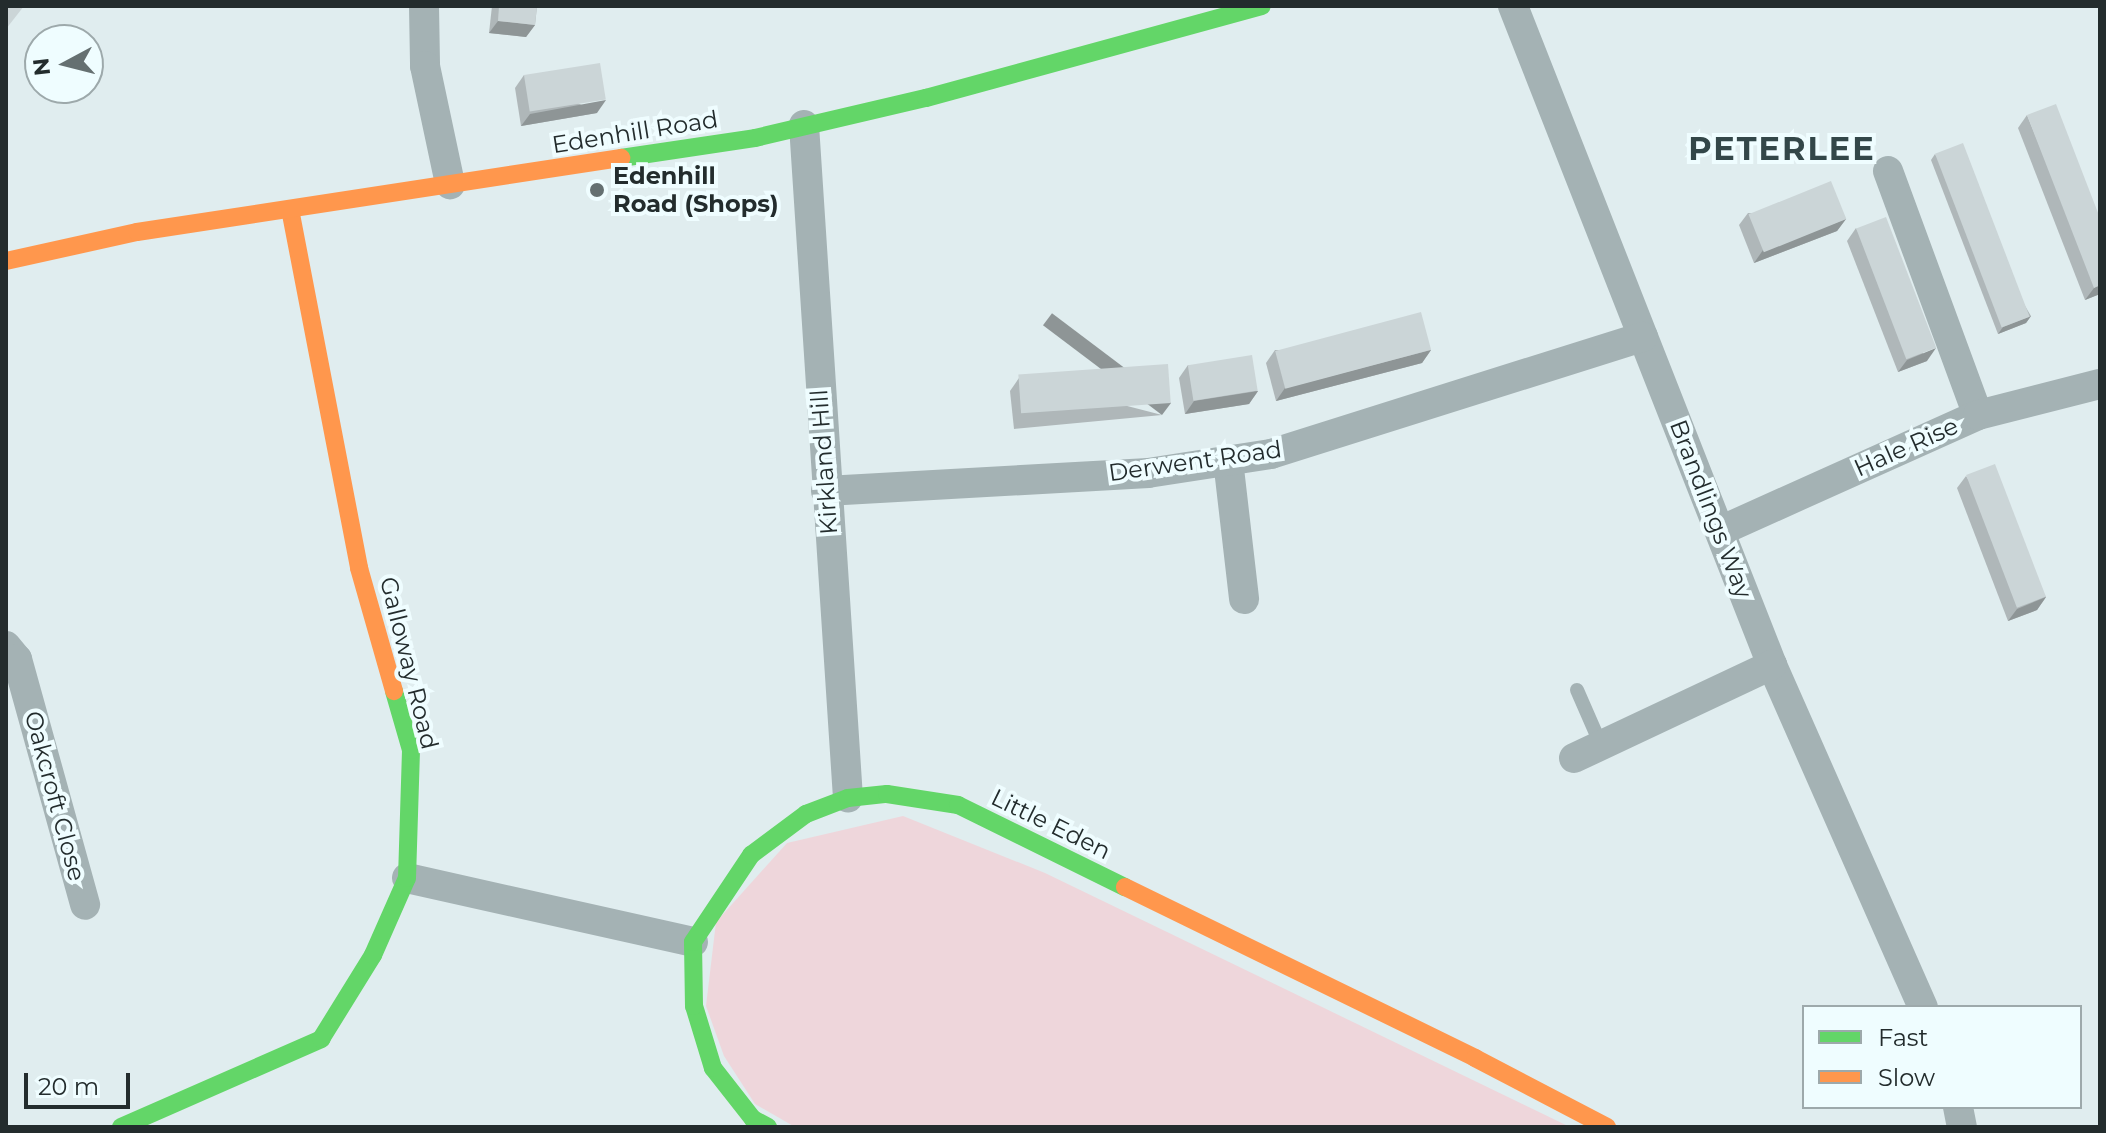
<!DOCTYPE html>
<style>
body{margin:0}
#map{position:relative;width:2106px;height:1133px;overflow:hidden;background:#e0edef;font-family:Montserrat,sans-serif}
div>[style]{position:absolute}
.green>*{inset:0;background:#eed6db}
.lane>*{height:14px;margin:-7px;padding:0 7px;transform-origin:7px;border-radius:7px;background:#a4b2b4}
.street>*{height:30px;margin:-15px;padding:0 15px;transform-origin:15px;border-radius:15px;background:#a4b2b4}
.fast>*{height:18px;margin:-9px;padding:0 9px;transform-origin:9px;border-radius:9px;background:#63d668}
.slow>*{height:18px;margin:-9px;padding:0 9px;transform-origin:9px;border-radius:9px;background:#ff974d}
.wall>*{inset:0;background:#afb7b9}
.shaded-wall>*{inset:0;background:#8e9596;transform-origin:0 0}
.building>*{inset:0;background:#cbd5d7;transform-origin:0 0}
.dots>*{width:22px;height:22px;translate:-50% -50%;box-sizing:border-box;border:4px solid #effdff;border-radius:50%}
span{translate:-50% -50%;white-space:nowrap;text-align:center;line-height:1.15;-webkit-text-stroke:8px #effdff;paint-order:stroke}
.street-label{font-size:24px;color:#232c2d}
.poi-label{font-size:24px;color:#232c2d;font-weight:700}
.left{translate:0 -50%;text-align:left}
.district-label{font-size:32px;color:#334749;font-weight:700;letter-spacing:2px}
.frame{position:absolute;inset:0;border:8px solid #232c2d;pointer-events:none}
.legend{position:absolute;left:1802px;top:1005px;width:280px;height:104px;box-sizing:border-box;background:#effdff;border:2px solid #9da9ab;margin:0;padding:10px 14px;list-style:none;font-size:24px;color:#232c2d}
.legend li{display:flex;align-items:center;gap:16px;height:40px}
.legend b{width:40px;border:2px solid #9da9ab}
.north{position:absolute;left:24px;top:24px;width:80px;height:80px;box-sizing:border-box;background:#effdff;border:2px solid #9da9ab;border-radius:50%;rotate:263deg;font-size:22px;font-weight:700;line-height:32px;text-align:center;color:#232c2d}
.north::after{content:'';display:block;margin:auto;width:28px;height:36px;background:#657071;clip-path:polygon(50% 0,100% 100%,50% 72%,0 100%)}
.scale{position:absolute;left:24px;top:1073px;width:106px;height:36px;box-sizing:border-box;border:4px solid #232c2d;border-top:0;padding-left:10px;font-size:24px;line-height:28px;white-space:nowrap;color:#232c2d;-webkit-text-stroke:6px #effdff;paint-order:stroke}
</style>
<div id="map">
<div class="green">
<div style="clip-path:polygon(903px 816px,1045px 873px,1570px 1127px,795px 1127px,755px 1104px,724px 1056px,706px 1006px,716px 922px,787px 843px)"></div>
</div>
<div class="lane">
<div style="left:1577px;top:690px;width:60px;rotate:66.4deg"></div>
</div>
<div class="street">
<div style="left:424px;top:6px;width:60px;rotate:89deg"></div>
<div style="left:425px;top:66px;width:121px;rotate:78deg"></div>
<div style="left:1513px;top:6px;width:708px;rotate:68.54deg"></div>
<div style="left:1772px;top:665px;width:374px;rotate:66.2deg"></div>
<div style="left:804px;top:125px;width:674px;rotate:86.26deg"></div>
<div style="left:1888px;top:171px;width:260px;rotate:69.8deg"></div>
<div style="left:1228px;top:460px;width:140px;rotate:83.4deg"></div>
<div style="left:826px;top:491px;width:323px;rotate:-3.2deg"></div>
<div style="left:1148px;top:473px;width:124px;rotate:-8.8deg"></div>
<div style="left:1271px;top:454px;width:390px;rotate:-17.5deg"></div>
<div style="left:1720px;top:531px;width:283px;rotate:-24.2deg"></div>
<div style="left:1978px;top:415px;width:126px;rotate:-14.3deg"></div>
<div style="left:6px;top:646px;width:17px;rotate:50deg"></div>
<div style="left:17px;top:659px;width:255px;rotate:74.5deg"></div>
<div style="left:1574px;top:758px;width:219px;rotate:-25.2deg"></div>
<div style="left:407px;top:878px;width:293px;rotate:12.6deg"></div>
<div style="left:1958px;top:1107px;width:20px;rotate:79deg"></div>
</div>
<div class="fast">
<div style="left:621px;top:158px;width:135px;rotate:-8.5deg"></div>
<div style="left:755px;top:138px;width:176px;rotate:-13.2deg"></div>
<div style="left:926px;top:98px;width:348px;rotate:-15.3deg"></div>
<div style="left:121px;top:1127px;width:219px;rotate:-23.7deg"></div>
<div style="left:321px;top:1039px;width:99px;rotate:-58.2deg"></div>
<div style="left:373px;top:955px;width:84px;rotate:-66.2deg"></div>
<div style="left:407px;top:878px;width:128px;rotate:-88.2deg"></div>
<div style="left:411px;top:750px;width:61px;rotate:-106.1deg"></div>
<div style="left:768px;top:1127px;width:17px;rotate:-152deg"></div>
<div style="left:753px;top:1119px;width:65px;rotate:-128.1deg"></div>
<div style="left:713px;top:1068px;width:65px;rotate:-107deg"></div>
<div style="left:694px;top:1006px;width:64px;rotate:-90.9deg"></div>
<div style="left:693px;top:942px;width:105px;rotate:-56.3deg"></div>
<div style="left:751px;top:855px;width:69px;rotate:-36.7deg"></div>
<div style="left:806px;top:814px;width:45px;rotate:-20.9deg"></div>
<div style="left:848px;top:798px;width:39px;rotate:-6deg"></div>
<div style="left:887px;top:794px;width:72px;rotate:8.8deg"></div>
<div style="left:958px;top:805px;width:186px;rotate:26.2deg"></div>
</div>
<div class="slow">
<div style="left:290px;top:209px;width:366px;rotate:79.1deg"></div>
<div style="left:359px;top:568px;width:128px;rotate:74.1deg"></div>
<div style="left:6px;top:261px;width:134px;rotate:-12.5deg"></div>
<div style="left:137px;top:232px;width:490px;rotate:-8.7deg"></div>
<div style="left:1125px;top:887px;width:390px;rotate:26deg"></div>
<div style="left:1475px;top:1058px;width:149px;rotate:27.6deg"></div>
</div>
<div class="wall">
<div style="clip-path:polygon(492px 6px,537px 6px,535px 25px,526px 37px,489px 33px)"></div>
<div style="clip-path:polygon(524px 75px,597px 113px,521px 126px,515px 88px)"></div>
<div style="clip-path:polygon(2027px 115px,2100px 294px,2085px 300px,2018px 128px)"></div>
<div style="clip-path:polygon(1935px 154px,2031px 316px,2026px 323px,1998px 334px,1931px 160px)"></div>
<div style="clip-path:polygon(1748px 213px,1846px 219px,1837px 231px,1754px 263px,1739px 225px)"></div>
<div style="clip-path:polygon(1856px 228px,1927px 361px,1898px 372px,1847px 241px)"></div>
<div style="clip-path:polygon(1275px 350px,1431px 350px,1422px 363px,1276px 401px,1266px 363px)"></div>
<div style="clip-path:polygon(1188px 365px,1258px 391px,1249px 404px,1185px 414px,1179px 378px)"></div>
<div style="clip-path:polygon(1019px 378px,1162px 415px,1014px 429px,1010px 391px)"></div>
<div style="clip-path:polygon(1966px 476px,2046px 597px,2037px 610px,2008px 621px,1957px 488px)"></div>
</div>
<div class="shaded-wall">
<div style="clip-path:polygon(498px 21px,535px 25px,526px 37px,489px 33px)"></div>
<div style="clip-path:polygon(606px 100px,597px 113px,521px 126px,530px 114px)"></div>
<div style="clip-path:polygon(1846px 219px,1837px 231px,1754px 263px,1763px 250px)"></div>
<div style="clip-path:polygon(2100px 285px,2100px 294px,2085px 300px,2094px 288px)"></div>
<div style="clip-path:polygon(2031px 316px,2026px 323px,1998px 334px,2003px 327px)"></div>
<div style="clip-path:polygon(1936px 348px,1927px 361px,1898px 372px,1907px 360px)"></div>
<div style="clip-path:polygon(1431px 350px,1422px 363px,1276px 401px,1285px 388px)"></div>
<div style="clip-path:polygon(1258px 391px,1249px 404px,1185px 414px,1194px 401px)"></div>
<div style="left:1171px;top:403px;width:15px;height:149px;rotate:127deg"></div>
<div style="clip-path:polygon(2046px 597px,2037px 610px,2008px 621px,2017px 609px)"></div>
</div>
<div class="building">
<div style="clip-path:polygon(6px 6px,24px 6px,6px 29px)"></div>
<div style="clip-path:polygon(499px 6px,537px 6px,535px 25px,498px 21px)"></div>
<div style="left:600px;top:63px;width:37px;height:77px;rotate:81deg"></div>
<div style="clip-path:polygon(2056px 104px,2100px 218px,2100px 285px,2094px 288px,2027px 115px)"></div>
<div style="left:1963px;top:143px;width:186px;height:30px;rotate:69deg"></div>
<div style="left:1831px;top:181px;width:41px;height:89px;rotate:68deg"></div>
<div style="left:1886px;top:217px;width:140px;height:32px;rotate:69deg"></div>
<div style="left:1421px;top:312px;width:39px;height:151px;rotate:75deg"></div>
<div style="left:1252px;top:355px;width:36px;height:65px;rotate:81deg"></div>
<div style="left:1168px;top:364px;width:39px;height:150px;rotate:86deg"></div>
<div style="left:1995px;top:464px;width:142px;height:31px;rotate:69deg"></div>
</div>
<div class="dots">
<div style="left:597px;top:190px;background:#657071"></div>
</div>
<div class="street-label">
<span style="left:635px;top:132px;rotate:-9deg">Edenhill Road</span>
<span style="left:1906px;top:447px;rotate:-24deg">Hale Rise</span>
<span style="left:1195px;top:461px;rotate:-8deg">Derwent Road</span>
<span style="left:824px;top:462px;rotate:-94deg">Kirkland Hill</span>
<span style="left:1711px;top:509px;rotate:69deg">Brandlings Way</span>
<span style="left:409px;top:663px;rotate:76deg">Galloway Road</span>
<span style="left:55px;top:796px;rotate:75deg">Oakcroft Close</span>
<span style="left:1051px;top:824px;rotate:26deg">Little Eden</span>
</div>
<div class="poi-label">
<span class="left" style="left:613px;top:190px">Edenhill<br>Road (Shops)</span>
</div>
<div class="district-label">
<span style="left:1782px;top:149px">PETERLEE</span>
</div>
<div class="frame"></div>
<ul class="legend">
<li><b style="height:10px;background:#63d668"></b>Fast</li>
<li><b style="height:10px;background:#ff974d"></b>Slow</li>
</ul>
<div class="north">N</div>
<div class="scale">20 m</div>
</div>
